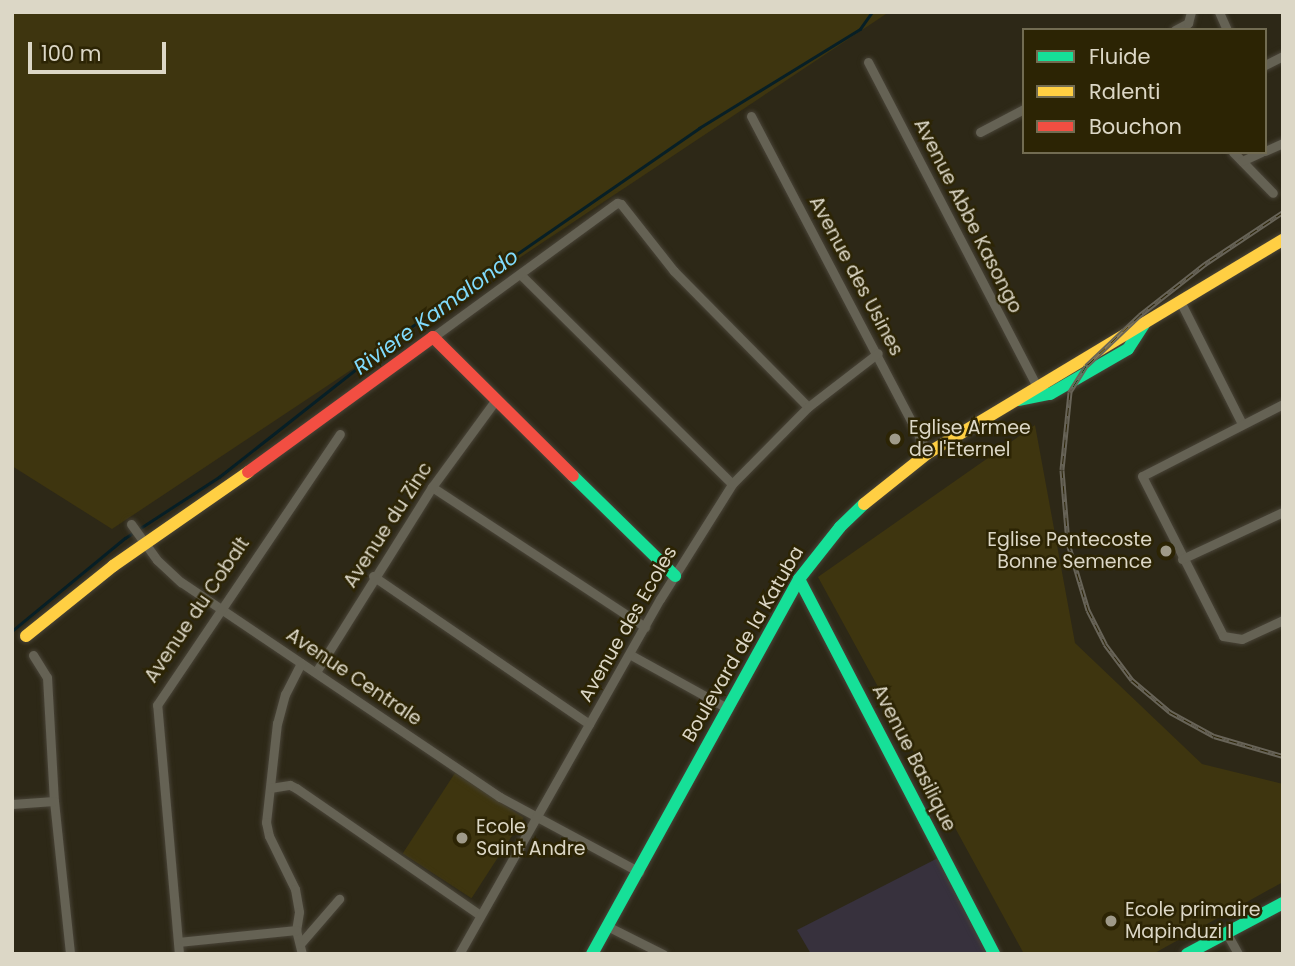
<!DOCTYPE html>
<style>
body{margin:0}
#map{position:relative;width:1295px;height:966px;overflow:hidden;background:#2d2817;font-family:Poppins,sans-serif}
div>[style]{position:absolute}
.commercial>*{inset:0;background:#37313d}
.built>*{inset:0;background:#3e350f;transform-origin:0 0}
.stream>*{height:2.5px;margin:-1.25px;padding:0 1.25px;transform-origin:1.25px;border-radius:1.25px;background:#071f26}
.roads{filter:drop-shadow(0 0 2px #494438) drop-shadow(0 0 2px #494438)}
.street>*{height:9px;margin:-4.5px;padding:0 4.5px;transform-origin:4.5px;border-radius:4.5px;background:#656254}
.fast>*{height:12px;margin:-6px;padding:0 6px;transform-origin:6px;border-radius:6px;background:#16e098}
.slow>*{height:12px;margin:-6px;padding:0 6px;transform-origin:6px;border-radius:6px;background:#ffcf43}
.jam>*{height:12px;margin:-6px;padding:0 6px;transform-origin:6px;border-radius:6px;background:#f24e42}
.rail>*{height:5px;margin-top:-2.5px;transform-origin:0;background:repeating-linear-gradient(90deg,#2c2404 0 8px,#686458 0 16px);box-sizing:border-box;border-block:2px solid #686458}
.dots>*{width:19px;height:19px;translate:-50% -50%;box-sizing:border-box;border:4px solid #2c2404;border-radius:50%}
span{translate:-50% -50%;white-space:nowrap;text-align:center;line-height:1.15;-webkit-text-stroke:5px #2c2404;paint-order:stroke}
.street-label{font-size:19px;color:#dcd7c6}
.poi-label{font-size:19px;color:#dcd7c6}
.left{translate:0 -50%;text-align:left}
.right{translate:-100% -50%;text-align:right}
.water-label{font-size:21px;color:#80dbfd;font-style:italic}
.frame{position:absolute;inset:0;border:14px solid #dcd7c6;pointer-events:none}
.legend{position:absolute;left:1022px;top:28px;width:245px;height:126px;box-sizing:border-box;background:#2c2404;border:2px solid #726c52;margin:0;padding:9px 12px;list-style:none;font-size:21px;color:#dcd7c6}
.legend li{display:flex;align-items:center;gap:14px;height:35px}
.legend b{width:35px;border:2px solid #726c52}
.scale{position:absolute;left:28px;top:42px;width:138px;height:32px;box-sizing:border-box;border:4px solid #dcd7c6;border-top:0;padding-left:9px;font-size:21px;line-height:24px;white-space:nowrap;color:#dcd7c6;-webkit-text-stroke:5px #2c2404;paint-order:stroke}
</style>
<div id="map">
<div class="commercial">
<div style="clip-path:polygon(938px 858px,989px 954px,811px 954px,797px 930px)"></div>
</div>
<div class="built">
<div style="clip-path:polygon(12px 12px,889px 12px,112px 529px,12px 466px)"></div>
<div style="clip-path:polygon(1035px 425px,1075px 643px,1202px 764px,1283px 784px,1283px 882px,1153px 954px,1024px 954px,818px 577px)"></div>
<div style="left:455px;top:773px;width:82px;height:96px;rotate:33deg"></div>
</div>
<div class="stream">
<div style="left:12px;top:631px;width:146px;rotate:-39.5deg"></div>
<div style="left:125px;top:538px;width:112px;rotate:-33deg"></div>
<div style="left:219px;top:477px;width:228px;rotate:-38.2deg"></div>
<div style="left:398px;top:336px;width:366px;rotate:-34.6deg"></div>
<div style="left:699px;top:128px;width:189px;rotate:-31.6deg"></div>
<div style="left:860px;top:29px;width:21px;rotate:-55deg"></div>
</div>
<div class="roads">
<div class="street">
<div style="left:1219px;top:12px;width:20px;rotate:66deg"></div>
<div style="left:1175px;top:30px;width:15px;rotate:-28deg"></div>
<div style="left:1188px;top:23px;width:11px;rotate:-75deg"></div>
<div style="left:868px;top:62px;width:365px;rotate:62.5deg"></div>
<div style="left:1265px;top:65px;width:20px;rotate:-27deg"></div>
<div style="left:751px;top:116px;width:381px;rotate:62.3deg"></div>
<div style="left:980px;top:132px;width:50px;rotate:-27.6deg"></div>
<div style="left:1265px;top:151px;width:20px;rotate:-24deg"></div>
<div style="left:1233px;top:152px;width:57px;rotate:45.7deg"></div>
<div style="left:1242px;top:161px;width:21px;rotate:-25deg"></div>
<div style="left:520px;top:274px;width:298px;rotate:44.7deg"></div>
<div style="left:1180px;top:301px;width:138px;rotate:63.2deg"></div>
<div style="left:433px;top:337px;width:228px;rotate:-36.1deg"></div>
<div style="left:617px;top:203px;width:4px;rotate:14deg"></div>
<div style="left:621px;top:204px;width:85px;rotate:51.7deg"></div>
<div style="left:674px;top:271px;width:191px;rotate:45.4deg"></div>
<div style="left:1283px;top:404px;width:158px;rotate:152.9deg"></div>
<div style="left:1142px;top:476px;width:179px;rotate:63.1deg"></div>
<div style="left:1223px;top:636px;width:19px;rotate:9deg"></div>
<div style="left:1242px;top:639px;width:45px;rotate:-24.9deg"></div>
<div style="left:432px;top:487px;width:255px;rotate:33.3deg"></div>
<div style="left:131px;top:524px;width:44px;rotate:54.2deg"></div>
<div style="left:157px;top:560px;width:33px;rotate:43deg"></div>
<div style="left:181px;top:582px;width:385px;rotate:34deg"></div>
<div style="left:500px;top:797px;width:158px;rotate:28.3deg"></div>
<div style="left:1182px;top:559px;width:111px;rotate:-25deg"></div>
<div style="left:373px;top:576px;width:262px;rotate:34.4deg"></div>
<div style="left:33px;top:655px;width:26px;rotate:58deg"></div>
<div style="left:47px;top:677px;width:124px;rotate:86.8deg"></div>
<div style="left:54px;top:801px;width:154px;rotate:84deg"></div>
<div style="left:631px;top:655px;width:110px;rotate:28.9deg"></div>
<div style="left:301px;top:663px;width:35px;rotate:117deg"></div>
<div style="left:285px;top:694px;width:30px;rotate:105deg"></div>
<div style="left:277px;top:723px;width:100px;rotate:96.3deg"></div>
<div style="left:266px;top:822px;width:14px;rotate:78deg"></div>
<div style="left:269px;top:836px;width:59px;rotate:63.9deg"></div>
<div style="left:295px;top:889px;width:23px;rotate:80deg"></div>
<div style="left:299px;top:912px;width:18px;rotate:99deg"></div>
<div style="left:296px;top:930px;width:25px;rotate:76deg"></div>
<div style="left:316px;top:672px;width:218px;rotate:-57.9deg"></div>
<div style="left:432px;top:487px;width:107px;rotate:-53.8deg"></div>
<div style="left:270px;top:788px;width:20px;rotate:-9deg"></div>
<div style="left:290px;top:785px;width:7px;rotate:27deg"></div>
<div style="left:296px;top:788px;width:224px;rotate:34.6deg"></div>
<div style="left:12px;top:804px;width:42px;rotate:-4.1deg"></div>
<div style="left:607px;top:926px;width:63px;rotate:26.6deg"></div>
<div style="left:1226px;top:932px;width:25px;rotate:61deg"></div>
<div style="left:178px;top:942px;width:119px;rotate:-5.8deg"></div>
<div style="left:300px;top:944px;width:60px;rotate:-49.1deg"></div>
<div style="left:179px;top:954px;width:250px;rotate:-95deg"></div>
<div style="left:157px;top:705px;width:327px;rotate:-56deg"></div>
<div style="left:459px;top:954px;width:408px;rotate:-60.5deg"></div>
<div style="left:660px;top:599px;width:136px;rotate:-57.9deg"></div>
<div style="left:732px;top:484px;width:108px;rotate:-45.4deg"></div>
<div style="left:808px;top:407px;width:88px;rotate:-37.6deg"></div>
</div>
<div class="fast">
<div style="left:1018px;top:400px;width:33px;rotate:-11deg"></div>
<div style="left:1050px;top:394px;width:90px;rotate:-30deg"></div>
<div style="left:1128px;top:349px;width:30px;rotate:-57deg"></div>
<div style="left:573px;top:476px;width:143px;rotate:44.4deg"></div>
<div style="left:799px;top:579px;width:423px;rotate:62.5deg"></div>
<div style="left:592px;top:954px;width:428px;rotate:-61.1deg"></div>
<div style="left:799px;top:579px;width:66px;rotate:-51.7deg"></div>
<div style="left:840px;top:527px;width:33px;rotate:-44deg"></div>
<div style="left:1187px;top:954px;width:109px;rotate:-28deg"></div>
</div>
<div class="slow">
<div style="left:864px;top:504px;width:82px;rotate:-38.6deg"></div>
<div style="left:928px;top:453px;width:414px;rotate:-31deg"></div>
<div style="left:26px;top:636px;width:112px;rotate:-38.8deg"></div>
<div style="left:113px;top:566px;width:165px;rotate:-34.8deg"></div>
</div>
<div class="jam">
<div style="left:248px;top:472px;width:229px;rotate:-36.1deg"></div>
<div style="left:433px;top:337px;width:197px;rotate:44.8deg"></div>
</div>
</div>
<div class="rail">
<div style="left:1283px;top:212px;width:94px;rotate:146.3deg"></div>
<div style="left:1205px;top:264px;width:83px;rotate:141.9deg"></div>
<div style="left:1140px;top:315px;width:74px;rotate:136.6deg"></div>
<div style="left:1086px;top:366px;width:31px;rotate:122deg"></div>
<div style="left:1070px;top:392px;width:78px;rotate:95.9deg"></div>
<div style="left:1062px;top:470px;width:73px;rotate:85.3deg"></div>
<div style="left:1068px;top:543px;width:70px;rotate:73.4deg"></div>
<div style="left:1088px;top:610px;width:38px;rotate:63deg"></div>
<div style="left:1105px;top:644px;width:45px;rotate:53.1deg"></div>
<div style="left:1132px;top:680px;width:50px;rotate:40.1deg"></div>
<div style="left:1170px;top:712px;width:50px;rotate:28.6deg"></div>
<div style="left:1214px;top:736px;width:72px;rotate:16.2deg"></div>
</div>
<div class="dots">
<div style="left:895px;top:439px;background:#9f9a89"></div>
<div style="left:1166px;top:551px;background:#9f9a89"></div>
<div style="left:462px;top:838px;background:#9f9a89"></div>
<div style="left:1111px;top:921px;background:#9f9a89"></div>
</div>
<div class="street-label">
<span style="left:968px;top:216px;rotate:63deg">Avenue Abbe Kasongo</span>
<span style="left:856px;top:276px;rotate:62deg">Avenue des Usines</span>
<span style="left:388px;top:525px;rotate:-57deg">Avenue du Zinc</span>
<span style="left:197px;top:610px;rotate:-56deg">Avenue du Cobalt</span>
<span style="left:628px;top:624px;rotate:-60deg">Avenue des Ecoles</span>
<span style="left:743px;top:644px;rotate:-60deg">Boulevard de la Katuba</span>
<span style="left:354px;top:677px;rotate:34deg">Avenue Centrale</span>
<span style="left:914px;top:758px;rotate:63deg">Avenue Basilique</span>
</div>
<div class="poi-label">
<span class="left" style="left:909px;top:439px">Eglise Armee<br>de l'Eternel</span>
<span class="right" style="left:1152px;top:551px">Eglise Pentecoste<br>Bonne Semence</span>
<span class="left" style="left:476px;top:838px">Ecole<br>Saint Andre</span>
<span class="left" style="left:1125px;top:921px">Ecole primaire<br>Mapinduzi I</span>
</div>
<div class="water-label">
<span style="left:436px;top:312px;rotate:-36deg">Riviere Kamalondo</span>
</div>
<div class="frame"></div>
<ul class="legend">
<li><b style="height:9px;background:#16e098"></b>Fluide</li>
<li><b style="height:9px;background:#ffcf43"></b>Ralenti</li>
<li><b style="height:9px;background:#f24e42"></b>Bouchon</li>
</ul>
<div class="scale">100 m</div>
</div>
